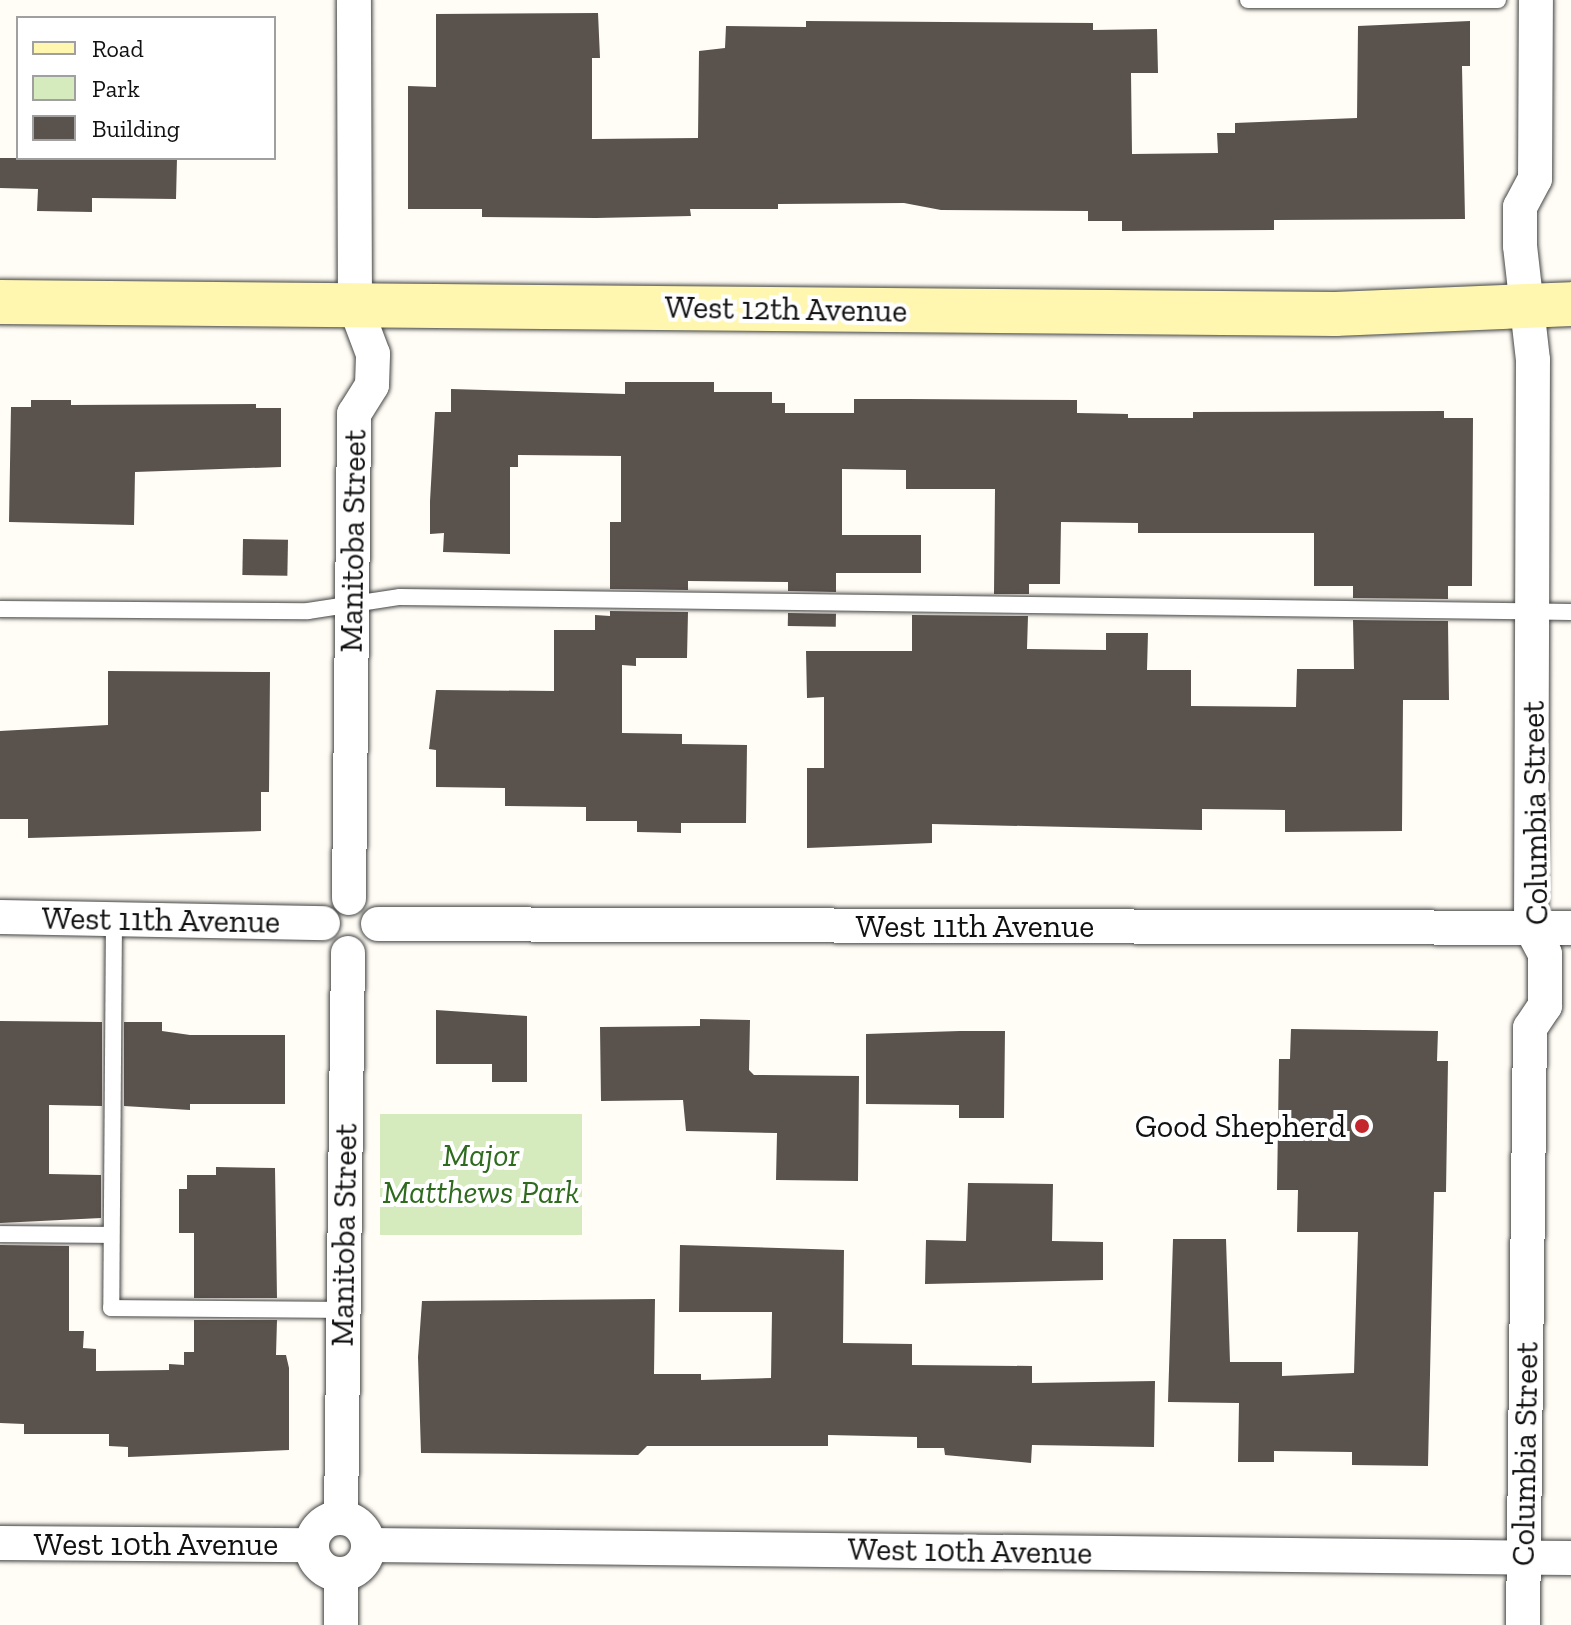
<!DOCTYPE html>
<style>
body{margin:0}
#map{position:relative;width:1571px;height:1625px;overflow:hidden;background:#fffdf5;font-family:"Zilla Slab",serif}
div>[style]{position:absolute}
.green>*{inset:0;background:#d5ebbd;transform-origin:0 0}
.building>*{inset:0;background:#5a524d;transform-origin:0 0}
.roads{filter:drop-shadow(0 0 2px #444) drop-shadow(0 0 2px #444)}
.lane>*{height:16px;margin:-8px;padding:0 8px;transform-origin:8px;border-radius:8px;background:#fff}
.street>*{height:34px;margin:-17px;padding:0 17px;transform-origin:17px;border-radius:17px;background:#fff}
.street>.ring{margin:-17px;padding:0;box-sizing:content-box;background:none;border:34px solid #fff;border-radius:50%}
.secondary>*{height:44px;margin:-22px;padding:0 22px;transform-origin:22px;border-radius:22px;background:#fff6b0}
.dots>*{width:22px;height:22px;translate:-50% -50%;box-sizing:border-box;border:4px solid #fff;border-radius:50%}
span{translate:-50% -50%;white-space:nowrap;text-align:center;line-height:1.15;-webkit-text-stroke:8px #fff;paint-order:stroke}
.street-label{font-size:32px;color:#111}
.poi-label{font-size:32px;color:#111}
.right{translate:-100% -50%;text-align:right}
.park-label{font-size:32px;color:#2f6b1f;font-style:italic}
.legend{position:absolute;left:16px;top:16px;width:260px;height:144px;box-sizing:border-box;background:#fff;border:2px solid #a0a0a0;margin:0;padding:10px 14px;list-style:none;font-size:24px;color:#111}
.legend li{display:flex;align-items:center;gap:16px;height:40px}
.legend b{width:40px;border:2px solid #a0a0a0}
</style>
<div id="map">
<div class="green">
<div style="left:380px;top:1114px;width:202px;height:121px"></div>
</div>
<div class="building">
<div style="clip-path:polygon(598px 13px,600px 58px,592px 58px,592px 139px,698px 138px,699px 51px,725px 48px,726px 26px,806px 27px,806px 21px,1093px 23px,1093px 30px,1157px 29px,1158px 73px,1131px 73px,1132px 154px,1218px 153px,1217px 133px,1235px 133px,1235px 123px,1357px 118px,1358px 26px,1470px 21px,1470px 66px,1462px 66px,1465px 219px,1274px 220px,1274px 230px,1122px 231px,1122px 221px,1088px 221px,1088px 211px,941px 210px,904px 203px,778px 204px,778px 209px,690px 209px,691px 216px,596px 218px,482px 217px,482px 209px,408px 209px,408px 86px,436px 87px,436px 14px)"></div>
<div style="clip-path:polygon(0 158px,177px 158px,176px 199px,92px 198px,92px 212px,37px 211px,38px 189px,0 188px)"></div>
<div style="clip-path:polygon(625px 382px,714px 382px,714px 392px,772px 392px,772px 403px,785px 403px,785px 413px,854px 413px,854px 399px,907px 399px,1077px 400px,1077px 413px,1128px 414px,1128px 418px,1193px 418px,1193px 412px,1444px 411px,1444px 418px,1473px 418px,1472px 586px,1448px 586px,1448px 599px,1353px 598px,1353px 586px,1314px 586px,1314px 533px,1138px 533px,1138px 523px,1061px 522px,1060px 584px,1029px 584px,1029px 594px,994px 594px,995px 489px,906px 489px,906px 470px,842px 469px,842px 535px,921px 535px,921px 573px,836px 573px,836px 592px,788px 591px,788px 582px,688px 581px,688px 590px,610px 589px,610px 522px,621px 522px,621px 456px,518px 455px,518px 467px,510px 467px,510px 554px,443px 552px,444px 533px,430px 534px,430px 501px,435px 412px,451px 412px,451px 389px,625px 394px)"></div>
<div style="clip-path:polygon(31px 400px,71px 400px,71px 405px,256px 404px,256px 408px,281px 408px,281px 467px,135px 472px,134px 525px,9px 522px,11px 407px,31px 407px)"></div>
<div style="left:243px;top:539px;width:45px;height:36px;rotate:1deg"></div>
<div style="clip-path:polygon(610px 611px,688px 612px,687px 658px,636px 658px,636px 666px,622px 665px,622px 733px,682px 734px,682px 744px,747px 745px,746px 823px,681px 823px,681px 833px,637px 832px,637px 821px,586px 821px,586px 807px,505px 806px,505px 788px,436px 787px,436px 750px,429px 749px,436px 690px,554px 691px,554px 630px,595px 630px,595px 615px,610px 616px)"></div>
<div style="left:788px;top:613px;width:48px;height:13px;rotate:1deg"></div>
<div style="clip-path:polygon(912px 615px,1028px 616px,1027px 649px,1106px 650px,1106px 633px,1148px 633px,1147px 670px,1191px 670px,1191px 706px,1296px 707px,1297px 669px,1354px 669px,1353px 620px,1448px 621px,1449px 700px,1403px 700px,1402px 831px,1285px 832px,1285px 810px,1202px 809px,1202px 830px,932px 824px,932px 843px,807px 848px,807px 768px,824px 768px,824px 697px,807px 698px,806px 651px,912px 651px)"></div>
<div style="clip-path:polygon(108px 671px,270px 672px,269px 792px,261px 792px,261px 831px,28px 838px,28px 819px,0 819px,0 731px,108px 725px)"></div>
<div style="clip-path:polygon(436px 1010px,527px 1016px,527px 1082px,492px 1082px,492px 1064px,436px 1064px)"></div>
<div style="clip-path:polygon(700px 1019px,750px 1020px,749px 1070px,754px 1075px,859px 1076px,858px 1181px,776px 1180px,777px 1133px,686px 1131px,683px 1100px,601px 1101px,600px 1027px,700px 1026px)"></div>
<div style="clip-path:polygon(0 1021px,102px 1022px,102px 1106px,49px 1105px,49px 1174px,101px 1175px,101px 1218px,0 1223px)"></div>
<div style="clip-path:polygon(124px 1022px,162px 1022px,162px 1031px,190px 1035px,285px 1035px,285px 1104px,190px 1104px,190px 1110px,124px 1106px)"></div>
<div style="clip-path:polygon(1291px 1029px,1438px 1031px,1437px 1061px,1448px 1061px,1446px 1192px,1434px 1192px,1428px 1466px,1352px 1465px,1352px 1452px,1274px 1451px,1274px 1462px,1238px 1462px,1239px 1403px,1168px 1402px,1173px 1239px,1226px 1239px,1230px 1362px,1282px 1362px,1282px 1376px,1354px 1373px,1358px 1232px,1297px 1232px,1298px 1190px,1277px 1190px,1279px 1059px,1290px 1059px)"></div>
<div style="clip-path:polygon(960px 1031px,1005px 1031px,1004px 1118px,959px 1118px,959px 1105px,866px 1104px,866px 1034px)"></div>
<div style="clip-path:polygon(216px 1167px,275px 1168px,277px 1298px,194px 1298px,194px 1233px,179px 1233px,179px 1189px,187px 1189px,187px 1175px,216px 1175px)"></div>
<div style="clip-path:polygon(968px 1183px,1053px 1184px,1052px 1241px,1103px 1242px,1103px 1280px,925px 1284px,926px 1240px,966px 1241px)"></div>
<div style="clip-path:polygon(0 1245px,69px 1246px,69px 1331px,84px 1331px,83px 1348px,96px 1349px,96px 1371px,169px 1370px,169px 1364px,184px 1365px,184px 1352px,194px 1352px,194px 1320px,277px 1320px,276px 1355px,286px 1355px,289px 1368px,289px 1450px,128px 1457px,128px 1447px,109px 1446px,109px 1434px,24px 1434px,24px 1424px,0 1423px)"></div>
<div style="clip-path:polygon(680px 1245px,844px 1250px,843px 1343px,912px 1344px,912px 1365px,1032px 1366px,1032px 1383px,1155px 1381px,1154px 1447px,1032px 1445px,1031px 1463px,945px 1455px,944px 1448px,917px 1448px,917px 1437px,828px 1435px,828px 1446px,647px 1446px,638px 1455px,421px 1453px,418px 1357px,422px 1301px,655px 1299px,654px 1374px,701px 1374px,701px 1380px,771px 1378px,772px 1312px,679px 1312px)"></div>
</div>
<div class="roads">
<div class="lane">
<div style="left:1248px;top:0;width:250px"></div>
<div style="left:0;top:609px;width:308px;rotate:0.4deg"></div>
<div style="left:308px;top:611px;width:93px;rotate:-8.7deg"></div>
<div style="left:400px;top:597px;width:1171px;rotate:0.73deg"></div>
<div style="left:114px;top:918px;width:390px;rotate:90.4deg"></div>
<div style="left:111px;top:1308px;width:232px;rotate:0.5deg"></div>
<div style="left:0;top:1234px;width:111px;rotate:0.5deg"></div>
</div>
<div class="street">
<div style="left:349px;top:898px;width:484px;rotate:-89.4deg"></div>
<div style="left:354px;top:414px;width:34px;rotate:-58deg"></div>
<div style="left:372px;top:385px;width:31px;rotate:-88deg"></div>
<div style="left:373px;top:354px;width:51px;rotate:-110.6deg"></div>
<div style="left:355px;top:306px;width:306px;rotate:-90.2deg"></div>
<div style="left:0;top:917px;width:323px;rotate:1.1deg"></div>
<div style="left:378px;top:924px;width:1193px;rotate:0.19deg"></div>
<div style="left:341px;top:1517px;width:564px;rotate:-89.29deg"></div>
<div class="ring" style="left:312px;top:1518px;width:22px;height:22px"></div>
<div style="left:0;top:1543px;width:312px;rotate:0.4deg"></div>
<div style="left:368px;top:1545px;width:1203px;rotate:0.62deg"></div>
<div style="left:341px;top:1625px;width:51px;rotate:-90deg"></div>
<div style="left:1523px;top:1625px;width:597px;rotate:-89.33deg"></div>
<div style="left:1530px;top:1028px;width:27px;rotate:-56deg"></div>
<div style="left:1545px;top:1006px;width:52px;rotate:-90deg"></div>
<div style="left:1545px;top:954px;width:30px;rotate:-118deg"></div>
<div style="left:1531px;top:928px;width:568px;rotate:-89.8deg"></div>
<div style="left:1533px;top:360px;width:115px;rotate:-96.5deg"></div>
<div style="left:1520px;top:246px;width:39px;rotate:-90deg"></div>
<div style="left:1520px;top:207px;width:32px;rotate:-62deg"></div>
<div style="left:1535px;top:179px;width:179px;rotate:-89.7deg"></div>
</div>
<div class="secondary">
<div style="left:0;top:302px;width:1335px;rotate:0.52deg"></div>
<div style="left:1335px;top:314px;width:236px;rotate:-2.4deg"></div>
</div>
</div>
<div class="dots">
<div style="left:1362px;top:1126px;background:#c4262e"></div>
</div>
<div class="street-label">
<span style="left:786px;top:309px;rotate:1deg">West 12th Avenue</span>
<span style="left:353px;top:541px;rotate:-89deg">Manitoba Street</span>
<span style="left:1535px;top:813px;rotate:-91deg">Columbia Street</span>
<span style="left:161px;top:920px;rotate:1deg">West 11th Avenue</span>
<span style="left:975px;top:926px">West 11th Avenue</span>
<span style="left:344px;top:1235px;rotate:-89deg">Manitoba Street</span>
<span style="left:1525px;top:1454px;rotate:-89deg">Columbia Street</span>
<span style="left:156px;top:1544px">West 10th Avenue</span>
<span style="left:970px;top:1551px;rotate:1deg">West 10th Avenue</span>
</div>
<div class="poi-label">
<span class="right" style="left:1346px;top:1126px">Good Shepherd</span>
</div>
<div class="park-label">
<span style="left:481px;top:1174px">Major<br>Matthews Park</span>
</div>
<ul class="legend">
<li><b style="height:10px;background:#fff6b0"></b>Road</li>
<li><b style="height:22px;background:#d5ebbd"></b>Park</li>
<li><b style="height:22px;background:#5a524d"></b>Building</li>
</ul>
</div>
